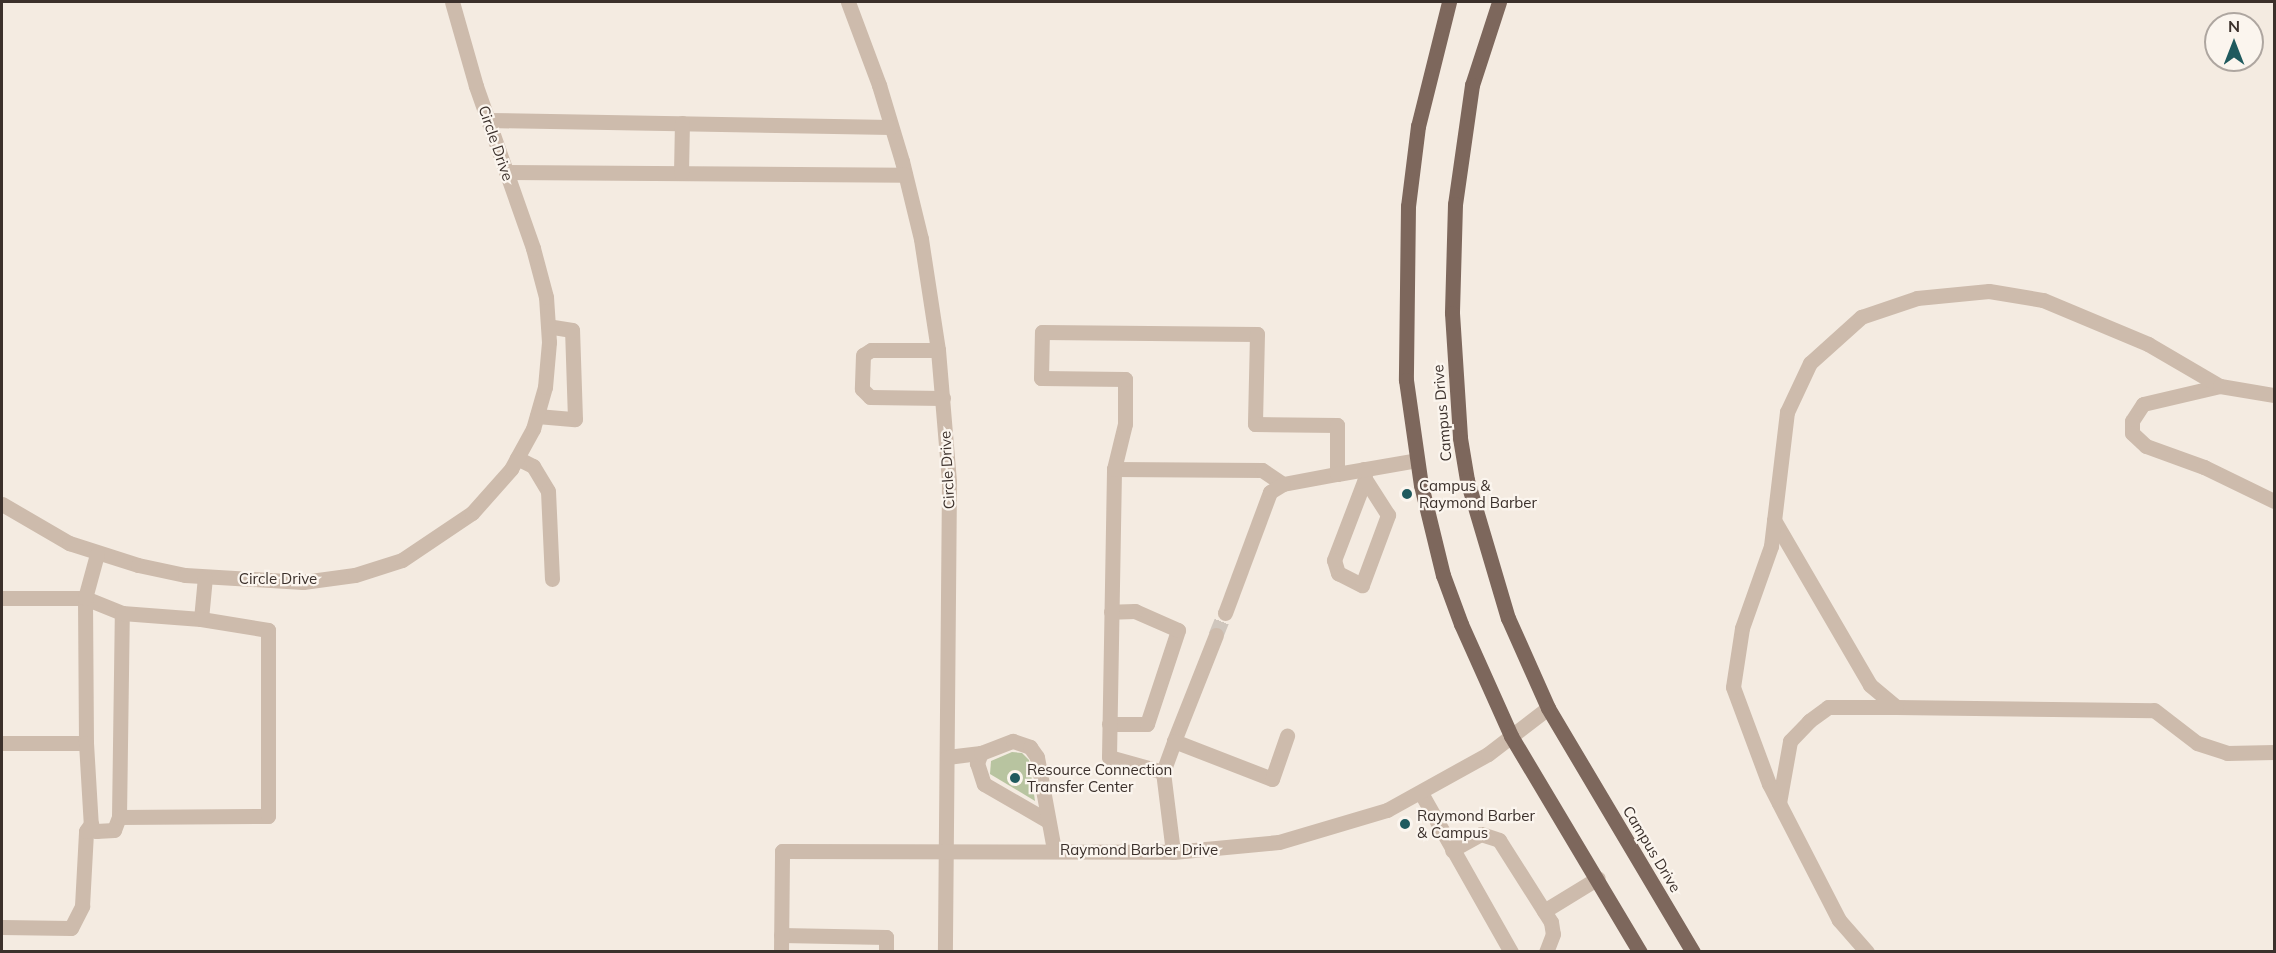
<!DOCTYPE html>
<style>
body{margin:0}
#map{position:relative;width:2276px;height:953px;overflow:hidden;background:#f4ebe1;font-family:Mulish,sans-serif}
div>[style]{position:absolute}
.green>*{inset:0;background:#b8c4a0}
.minor-tunnel>*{height:15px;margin-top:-7.5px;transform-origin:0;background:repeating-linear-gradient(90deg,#cfc6bd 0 15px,transparent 0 23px)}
.minor>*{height:15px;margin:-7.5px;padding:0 7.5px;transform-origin:7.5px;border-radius:7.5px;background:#cdbbac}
.major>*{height:15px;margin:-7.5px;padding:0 7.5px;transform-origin:7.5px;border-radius:7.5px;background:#7d675c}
.dots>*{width:16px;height:16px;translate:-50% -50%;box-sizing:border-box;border:3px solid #fbf5ee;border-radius:50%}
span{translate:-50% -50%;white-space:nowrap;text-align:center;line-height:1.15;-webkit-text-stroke:4.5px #fbf5ee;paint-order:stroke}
.street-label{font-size:15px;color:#3b302b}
.poi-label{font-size:15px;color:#3b302b}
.left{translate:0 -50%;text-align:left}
.frame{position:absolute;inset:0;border:3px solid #3b302b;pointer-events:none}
.north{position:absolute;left:2204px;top:12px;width:60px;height:60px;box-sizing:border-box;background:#fbf5ee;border:2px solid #aea6a0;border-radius:50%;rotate:0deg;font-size:16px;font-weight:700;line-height:24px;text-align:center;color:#3b302b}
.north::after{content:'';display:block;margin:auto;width:21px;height:27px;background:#1f5a5e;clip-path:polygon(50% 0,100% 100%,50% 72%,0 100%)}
</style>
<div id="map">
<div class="green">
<div style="clip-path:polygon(1012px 752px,1022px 753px,1029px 760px,1035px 801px,990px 774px,991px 761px)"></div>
</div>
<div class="minor-tunnel">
<div style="left:1216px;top:635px;width:24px;rotate:-68deg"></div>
</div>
<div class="minor">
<div style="left:848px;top:2px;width:89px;rotate:69.5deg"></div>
<div style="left:879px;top:85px;width:79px;rotate:73.2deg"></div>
<div style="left:902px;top:161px;width:80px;rotate:76.3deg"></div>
<div style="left:921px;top:239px;width:112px;rotate:81.3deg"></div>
<div style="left:938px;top:350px;width:132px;rotate:85.2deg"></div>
<div style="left:949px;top:482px;width:470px;rotate:90.5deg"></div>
<div style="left:488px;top:120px;width:403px;rotate:1deg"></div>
<div style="left:506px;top:172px;width:399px;rotate:0.4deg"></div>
<div style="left:681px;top:173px;width:50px;rotate:-88.9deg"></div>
<div style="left:938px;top:350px;width:67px;rotate:180deg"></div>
<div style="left:871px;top:350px;width:9px;rotate:148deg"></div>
<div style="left:863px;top:355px;width:34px;rotate:92deg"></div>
<div style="left:862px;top:389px;width:11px;rotate:45deg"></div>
<div style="left:870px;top:397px;width:73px;rotate:0.8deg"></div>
<div style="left:2220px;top:386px;width:79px;rotate:166.8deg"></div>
<div style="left:2143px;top:404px;width:20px;rotate:123deg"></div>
<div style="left:2132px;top:421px;width:12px;rotate:90deg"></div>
<div style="left:2132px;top:433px;width:19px;rotate:43deg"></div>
<div style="left:2146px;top:446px;width:62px;rotate:19.9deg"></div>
<div style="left:2204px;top:467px;width:78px;rotate:25.9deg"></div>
<div style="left:537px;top:416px;width:38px;rotate:5deg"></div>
<div style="left:575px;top:419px;width:89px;rotate:-91.9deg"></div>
<div style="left:572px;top:330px;width:24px;rotate:-171deg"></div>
<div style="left:517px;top:458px;width:18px;rotate:27deg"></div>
<div style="left:533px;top:466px;width:29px;rotate:59deg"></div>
<div style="left:548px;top:491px;width:88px;rotate:87.4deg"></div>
<div style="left:1114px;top:469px;width:148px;rotate:0.4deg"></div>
<div style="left:1262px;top:470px;width:25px;rotate:34deg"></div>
<div style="left:1283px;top:484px;width:55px;rotate:-10.5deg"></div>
<div style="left:1364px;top:469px;width:10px;rotate:84deg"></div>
<div style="left:1365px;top:479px;width:87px;rotate:110.9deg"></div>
<div style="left:1334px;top:560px;width:14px;rotate:73deg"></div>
<div style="left:1338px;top:573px;width:27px;rotate:27deg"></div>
<div style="left:1362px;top:585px;width:75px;rotate:-69.6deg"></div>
<div style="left:1388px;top:515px;width:43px;rotate:-122.6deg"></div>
<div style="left:2px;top:504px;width:78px;rotate:30.2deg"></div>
<div style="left:69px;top:543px;width:72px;rotate:17.7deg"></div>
<div style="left:138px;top:565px;width:48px;rotate:12deg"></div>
<div style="left:185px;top:575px;width:118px;rotate:3.4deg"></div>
<div style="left:303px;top:582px;width:52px;rotate:-7.7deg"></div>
<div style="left:355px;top:575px;width:49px;rotate:-17.7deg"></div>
<div style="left:402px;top:560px;width:84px;rotate:-33.9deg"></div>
<div style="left:472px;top:513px;width:59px;rotate:-48.4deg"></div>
<div style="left:511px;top:469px;width:46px;rotate:-61.2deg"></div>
<div style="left:533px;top:429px;width:44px;rotate:-74.1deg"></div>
<div style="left:545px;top:387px;width:45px;rotate:-84.9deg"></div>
<div style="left:549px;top:342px;width:45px;rotate:-93.8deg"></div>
<div style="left:546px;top:297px;width:51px;rotate:-104.9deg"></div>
<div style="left:533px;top:248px;width:172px;rotate:-109.4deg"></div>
<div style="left:476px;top:86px;width:87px;rotate:-105.9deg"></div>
<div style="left:1774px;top:520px;width:191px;rotate:59.8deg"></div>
<div style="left:1870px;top:685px;width:34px;rotate:40deg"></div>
<div style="left:1896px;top:707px;width:258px;rotate:0.7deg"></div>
<div style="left:2154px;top:710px;width:54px;rotate:37.5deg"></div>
<div style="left:2197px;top:743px;width:32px;rotate:18deg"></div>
<div style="left:2227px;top:753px;width:47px;rotate:-1.2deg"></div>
<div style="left:2px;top:598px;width:83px"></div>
<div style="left:85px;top:598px;width:40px;rotate:22deg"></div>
<div style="left:1225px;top:613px;width:129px;rotate:-69.6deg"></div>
<div style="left:1270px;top:492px;width:15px;rotate:-32deg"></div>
<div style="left:1109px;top:724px;width:38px"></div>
<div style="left:1147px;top:724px;width:99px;rotate:-71.7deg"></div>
<div style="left:1178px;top:630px;width:47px;rotate:-156.2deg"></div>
<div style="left:1135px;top:611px;width:24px;rotate:178deg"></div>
<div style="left:1174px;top:741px;width:114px;rotate:-68.4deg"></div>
<div style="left:2px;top:743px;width:84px"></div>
<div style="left:86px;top:743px;width:145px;rotate:-90.4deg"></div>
<div style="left:85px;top:598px;width:46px;rotate:-74.7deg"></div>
<div style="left:86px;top:743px;width:85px;rotate:86.6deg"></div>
<div style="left:91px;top:828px;width:6px;rotate:31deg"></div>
<div style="left:96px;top:831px;width:18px;rotate:-3deg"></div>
<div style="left:114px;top:830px;width:14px;rotate:-69deg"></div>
<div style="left:119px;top:817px;width:204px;rotate:-89.2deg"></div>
<div style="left:122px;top:613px;width:79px;rotate:4.3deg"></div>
<div style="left:201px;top:619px;width:42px;rotate:-84.6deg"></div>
<div style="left:981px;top:753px;width:11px;rotate:112deg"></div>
<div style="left:977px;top:763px;width:22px;rotate:72deg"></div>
<div style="left:984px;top:784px;width:74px;rotate:30deg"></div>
<div style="left:947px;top:757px;width:34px;rotate:-7deg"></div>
<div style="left:981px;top:753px;width:34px;rotate:-21deg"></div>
<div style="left:1013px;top:741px;width:18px;rotate:19deg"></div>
<div style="left:1030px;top:747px;width:12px;rotate:55deg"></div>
<div style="left:1037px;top:757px;width:95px;rotate:79.6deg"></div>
<div style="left:1163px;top:772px;width:56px;rotate:-164.5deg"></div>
<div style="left:1109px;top:757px;width:288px;rotate:-89deg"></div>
<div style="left:1114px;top:469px;width:46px;rotate:-76.3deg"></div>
<div style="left:1125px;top:424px;width:45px;rotate:-90deg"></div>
<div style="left:1125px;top:379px;width:84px;rotate:-179.3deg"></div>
<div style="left:1041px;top:378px;width:46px;rotate:-88.8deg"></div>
<div style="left:1042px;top:332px;width:215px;rotate:0.5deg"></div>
<div style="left:1257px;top:334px;width:90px;rotate:91.3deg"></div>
<div style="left:1255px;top:424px;width:82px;rotate:0.7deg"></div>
<div style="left:1337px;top:425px;width:49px;rotate:90deg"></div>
<div style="left:1337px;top:474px;width:81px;rotate:-9.9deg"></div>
<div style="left:1421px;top:793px;width:183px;rotate:60.5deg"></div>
<div style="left:1779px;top:803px;width:63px;rotate:-79.9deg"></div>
<div style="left:1790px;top:741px;width:28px;rotate:-46deg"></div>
<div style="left:1809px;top:721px;width:24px;rotate:-36deg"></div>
<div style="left:1828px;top:707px;width:68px"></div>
<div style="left:119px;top:817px;width:149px;rotate:-0.4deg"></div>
<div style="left:268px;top:816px;width:186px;rotate:-90deg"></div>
<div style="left:268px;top:630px;width:68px;rotate:-170.7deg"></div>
<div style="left:1452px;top:850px;width:33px;rotate:-29deg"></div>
<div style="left:1481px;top:834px;width:19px;rotate:18deg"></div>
<div style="left:1499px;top:840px;width:97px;rotate:57.6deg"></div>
<div style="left:1551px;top:922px;width:12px;rotate:81deg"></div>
<div style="left:1553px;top:934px;width:19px;rotate:111deg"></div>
<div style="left:1173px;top:852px;width:81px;rotate:-97.1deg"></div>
<div style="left:1163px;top:772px;width:33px;rotate:-70deg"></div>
<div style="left:1174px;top:741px;width:105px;rotate:21.2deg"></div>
<div style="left:1272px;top:779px;width:46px;rotate:-70.8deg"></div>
<div style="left:1544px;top:911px;width:63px;rotate:-31.4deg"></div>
<div style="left:2px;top:927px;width:69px;rotate:0.8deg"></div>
<div style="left:71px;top:928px;width:25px;rotate:-63deg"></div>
<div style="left:82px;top:906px;width:75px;rotate:-86.9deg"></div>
<div style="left:86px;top:831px;width:9px;rotate:-54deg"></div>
<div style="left:781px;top:935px;width:105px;rotate:1.1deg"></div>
<div style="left:886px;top:937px;width:15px;rotate:90deg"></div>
<div style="left:781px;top:952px;width:101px;rotate:-89.4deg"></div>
<div style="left:782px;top:851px;width:391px;rotate:0.1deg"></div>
<div style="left:1173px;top:852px;width:106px;rotate:-5.4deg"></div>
<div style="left:1279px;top:842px;width:113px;rotate:-16.5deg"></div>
<div style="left:1387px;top:810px;width:115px;rotate:-29deg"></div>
<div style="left:1488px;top:754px;width:76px;rotate:-37.5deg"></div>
<div style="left:1867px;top:952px;width:43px;rotate:-131.2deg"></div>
<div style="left:1839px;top:920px;width:153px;rotate:-117.2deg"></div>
<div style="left:1769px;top:784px;width:103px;rotate:-110.4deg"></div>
<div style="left:1733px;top:687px;width:60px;rotate:-81.3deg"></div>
<div style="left:1742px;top:628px;width:87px;rotate:-70.5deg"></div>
<div style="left:1771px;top:546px;width:135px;rotate:-83.2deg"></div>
<div style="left:1787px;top:412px;width:54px;rotate:-64.9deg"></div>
<div style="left:1810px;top:363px;width:69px;rotate:-42deg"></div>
<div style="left:1861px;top:317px;width:59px;rotate:-18.7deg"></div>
<div style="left:1917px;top:298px;width:72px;rotate:-5.6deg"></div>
<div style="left:1989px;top:291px;width:55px;rotate:9.5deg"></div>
<div style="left:2043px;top:300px;width:114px;rotate:22.7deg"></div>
<div style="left:2148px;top:344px;width:83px;rotate:30.3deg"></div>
<div style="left:2220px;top:386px;width:55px;rotate:9.5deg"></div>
</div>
<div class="major">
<div style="left:1449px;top:2px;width:128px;rotate:104deg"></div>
<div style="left:1418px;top:126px;width:81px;rotate:97.1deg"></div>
<div style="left:1408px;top:206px;width:174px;rotate:90.7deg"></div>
<div style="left:1406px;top:380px;width:106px;rotate:81.9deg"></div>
<div style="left:1421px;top:485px;width:93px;rotate:76.3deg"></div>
<div style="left:1443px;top:575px;width:52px;rotate:69.8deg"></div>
<div style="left:1461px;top:624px;width:123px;rotate:65.9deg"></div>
<div style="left:1511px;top:736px;width:252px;rotate:59.2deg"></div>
<div style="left:1499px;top:2px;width:87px;rotate:108deg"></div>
<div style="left:1472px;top:85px;width:120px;rotate:98.1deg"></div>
<div style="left:1455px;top:204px;width:109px;rotate:91.6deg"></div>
<div style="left:1452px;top:313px;width:125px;rotate:86.3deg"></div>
<div style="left:1460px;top:438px;width:43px;rotate:80.5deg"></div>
<div style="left:1467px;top:480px;width:144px;rotate:73.5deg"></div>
<div style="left:1508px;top:618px;width:98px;rotate:66deg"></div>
<div style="left:1548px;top:708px;width:284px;rotate:59.3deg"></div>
</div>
<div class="dots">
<div style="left:1407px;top:494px;background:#1f5a5e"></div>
<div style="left:1015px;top:778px;background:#1f5a5e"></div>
<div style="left:1405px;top:824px;background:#1f5a5e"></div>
</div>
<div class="street-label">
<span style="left:496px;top:143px;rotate:71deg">Circle Drive</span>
<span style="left:1442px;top:413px;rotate:-95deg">Campus Drive</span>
<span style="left:947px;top:470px;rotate:-93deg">Circle Drive</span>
<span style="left:278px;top:579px">Circle Drive</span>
<span style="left:1652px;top:849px;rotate:59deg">Campus Drive</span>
<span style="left:1139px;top:850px">Raymond Barber Drive</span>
</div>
<div class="poi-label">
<span class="left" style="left:1419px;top:494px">Campus &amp;<br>Raymond Barber</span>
<span class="left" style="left:1027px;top:778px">Resource Connection<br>Transfer Center</span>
<span class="left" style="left:1417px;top:824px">Raymond Barber<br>&amp; Campus</span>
</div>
<div class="frame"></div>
<div class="north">N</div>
</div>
